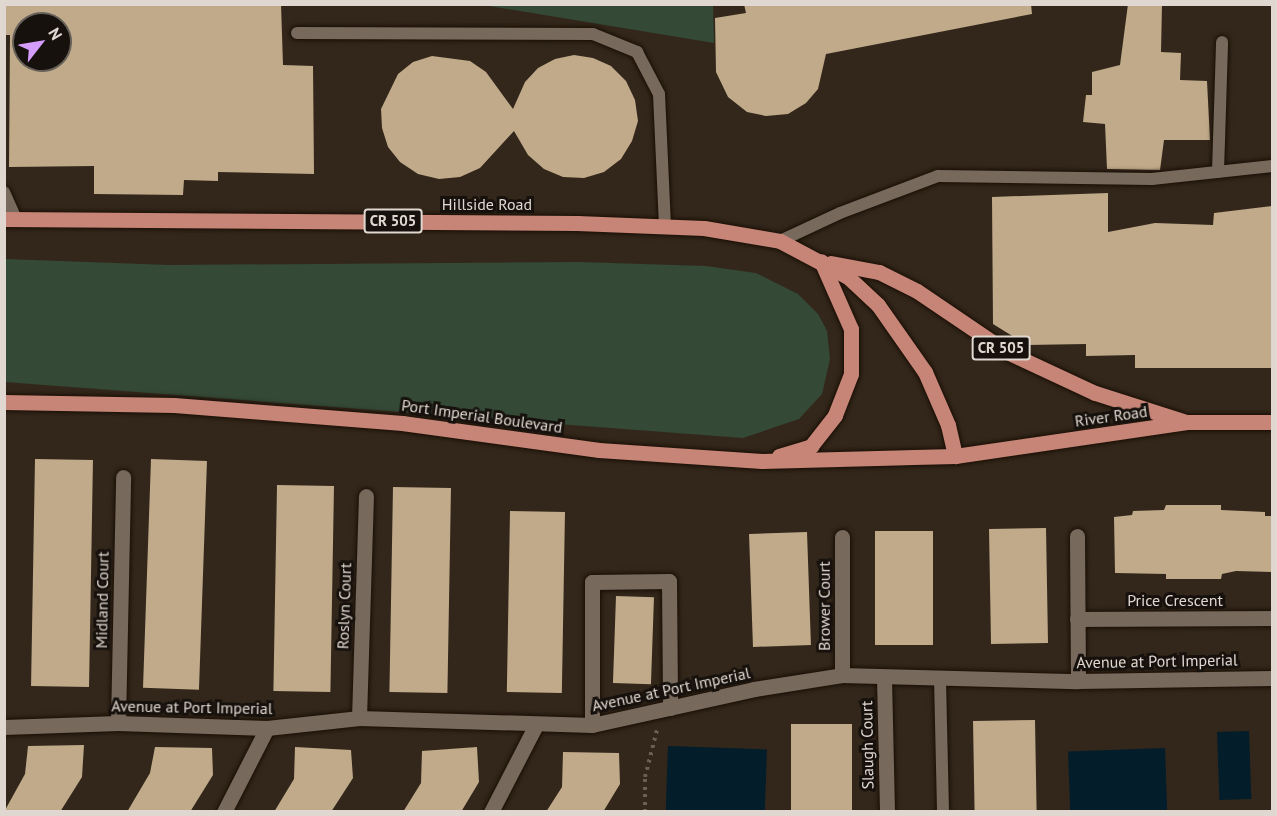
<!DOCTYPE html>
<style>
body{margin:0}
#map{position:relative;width:1277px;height:816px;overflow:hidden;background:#33271b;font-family:"PT Sans",sans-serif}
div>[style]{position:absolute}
.green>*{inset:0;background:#344936}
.water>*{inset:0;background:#031d2a;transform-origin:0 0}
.building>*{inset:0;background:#c0aa8a;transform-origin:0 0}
.path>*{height:4px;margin-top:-2px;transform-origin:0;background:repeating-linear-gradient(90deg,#695f54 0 3px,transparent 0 7.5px)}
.roads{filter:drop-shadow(0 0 2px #1a0f05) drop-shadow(0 0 2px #1a0f05)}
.lane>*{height:12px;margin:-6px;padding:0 6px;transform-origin:6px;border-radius:6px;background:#77695c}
.street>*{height:15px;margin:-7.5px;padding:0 7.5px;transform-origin:7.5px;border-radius:7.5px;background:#77695c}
.primary>*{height:15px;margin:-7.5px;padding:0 7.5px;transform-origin:7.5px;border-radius:7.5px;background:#c78577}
span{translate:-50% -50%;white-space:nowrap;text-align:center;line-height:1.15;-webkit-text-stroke:6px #16110c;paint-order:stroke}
.shield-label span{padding:2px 4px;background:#16110c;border:2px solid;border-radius:4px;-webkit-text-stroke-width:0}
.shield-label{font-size:15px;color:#e0d8d0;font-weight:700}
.street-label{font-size:16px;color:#e0d8d0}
.frame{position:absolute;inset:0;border:6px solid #e0d8d0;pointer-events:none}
.north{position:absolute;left:12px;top:12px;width:60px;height:60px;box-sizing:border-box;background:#16110c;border:2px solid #67615a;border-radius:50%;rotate:59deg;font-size:16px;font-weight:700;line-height:24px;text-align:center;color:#e0d8d0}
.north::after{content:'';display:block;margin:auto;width:21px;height:27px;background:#d49cfb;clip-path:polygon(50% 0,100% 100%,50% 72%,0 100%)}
</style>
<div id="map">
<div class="green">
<div style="clip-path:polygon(483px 5px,713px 5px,714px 43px)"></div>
<div style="clip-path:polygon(5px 259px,169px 265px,579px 262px,706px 266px,756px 273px,798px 294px,818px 314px,827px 331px,830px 359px,822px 394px,799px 419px,743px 438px,5px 382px)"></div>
</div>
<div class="water">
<div style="left:1249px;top:731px;width:68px;height:32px;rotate:88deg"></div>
<div style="left:668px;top:746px;width:99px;height:65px;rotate:2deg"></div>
<div style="left:1165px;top:748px;width:63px;height:97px;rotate:88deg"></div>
</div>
<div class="building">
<div style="clip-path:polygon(evenodd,4px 4px,281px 4px,283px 65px,313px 66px,314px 174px,218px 172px,218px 181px,184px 180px,183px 195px,94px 194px,94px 166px,9px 167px,10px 35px,4px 35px,4px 4px,24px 24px,60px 24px,60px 60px,24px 60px,24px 24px)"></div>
<div style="clip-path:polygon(744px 4px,1031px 4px,1032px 14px,826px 54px,818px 89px,806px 103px,788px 114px,766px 116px,747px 112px,728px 97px,716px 72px,715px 18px,746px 13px)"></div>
<div style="clip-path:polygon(1128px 4px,1162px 4px,1161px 52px,1181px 53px,1180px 80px,1207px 81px,1210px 140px,1164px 140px,1160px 170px,1107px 169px,1105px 124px,1083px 122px,1086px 95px,1092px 95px,1092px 72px,1120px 65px)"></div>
<div style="clip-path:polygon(574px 55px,593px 58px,611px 66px,626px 81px,635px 100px,638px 121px,632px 141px,621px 159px,604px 172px,584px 178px,563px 177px,544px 169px,528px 155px,514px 131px,480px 168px,460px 177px,439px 179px,418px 174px,400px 162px,388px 147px,382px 128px,381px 109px,398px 74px,413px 62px,432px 56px,470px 61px,486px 72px,513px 109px,525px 82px,538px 68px,555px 59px)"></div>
<div style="clip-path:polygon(1108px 193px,1108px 232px,1155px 223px,1213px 225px,1214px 213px,1272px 206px,1272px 368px,1135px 368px,1135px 355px,1086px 356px,1086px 344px,1027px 345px,993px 324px,992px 197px)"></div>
<div style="left:35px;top:459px;width:58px;height:227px;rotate:1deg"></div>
<div style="left:151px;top:459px;width:56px;height:229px;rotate:2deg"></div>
<div style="left:277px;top:485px;width:57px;height:206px;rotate:1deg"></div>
<div style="left:393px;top:487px;width:58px;height:205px;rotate:1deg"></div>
<div style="clip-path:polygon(1166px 505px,1221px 505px,1221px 510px,1265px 512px,1265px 516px,1272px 516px,1272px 572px,1236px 571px,1222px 574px,1221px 579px,1166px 579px,1166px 574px,1115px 573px,1114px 517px,1132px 515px,1133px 511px,1164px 510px)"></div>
<div style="left:510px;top:511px;width:55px;height:181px;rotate:1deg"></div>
<div style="left:1046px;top:528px;width:115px;height:57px;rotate:89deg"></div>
<div style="left:875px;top:531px;width:58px;height:114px"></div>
<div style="left:807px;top:532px;width:113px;height:58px;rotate:88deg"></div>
<div style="left:616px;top:596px;width:38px;height:87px;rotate:2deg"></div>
<div style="left:1035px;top:720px;width:92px;height:62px;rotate:89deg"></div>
<div style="left:791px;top:724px;width:61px;height:88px"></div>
<div style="clip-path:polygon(84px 745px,82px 777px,60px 812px,4px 812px,25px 774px,28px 746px)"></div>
<div style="clip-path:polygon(155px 747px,212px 748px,213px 775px,190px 812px,127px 812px,150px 773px)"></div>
<div style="clip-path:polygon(295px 747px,351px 750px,353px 778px,331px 812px,274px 812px,294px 779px)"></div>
<div style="clip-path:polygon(477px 747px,479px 782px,461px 812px,403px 812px,421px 783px,422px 751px)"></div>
<div style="clip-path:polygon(563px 752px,619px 753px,620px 784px,603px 812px,546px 812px,562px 787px)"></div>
</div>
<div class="path">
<div style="left:645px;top:812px;width:35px;rotate:-90deg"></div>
<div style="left:645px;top:777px;width:49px;rotate:-75.7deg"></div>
</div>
<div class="roads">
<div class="lane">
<div style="left:297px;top:33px;width:296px;rotate:0.2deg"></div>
<div style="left:593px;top:34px;width:48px;rotate:22.2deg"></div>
<div style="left:637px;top:52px;width:47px;rotate:62.4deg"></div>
<div style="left:659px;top:94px;width:133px;rotate:87.4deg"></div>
<div style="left:1218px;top:172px;width:130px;rotate:-88.2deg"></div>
<div style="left:4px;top:192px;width:30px;rotate:66deg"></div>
<div style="left:780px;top:241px;width:66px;rotate:-25deg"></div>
<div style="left:840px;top:213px;width:105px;rotate:-20.7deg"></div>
<div style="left:938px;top:176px;width:214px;rotate:0.8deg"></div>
<div style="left:1152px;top:179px;width:121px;rotate:-6.2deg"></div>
<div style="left:940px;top:679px;width:133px;rotate:88.7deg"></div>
</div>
<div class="street">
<div style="left:1077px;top:536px;width:145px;rotate:89.6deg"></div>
<div style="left:842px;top:537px;width:138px;rotate:90deg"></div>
<div style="left:1077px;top:619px;width:195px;rotate:-0.3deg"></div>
<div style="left:884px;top:678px;width:134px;rotate:88.7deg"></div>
<div style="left:359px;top:718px;width:222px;rotate:-88.2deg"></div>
<div style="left:118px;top:723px;width:246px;rotate:-88.8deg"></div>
<div style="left:592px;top:725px;width:143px;rotate:-90deg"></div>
<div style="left:592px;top:582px;width:77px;rotate:-0.7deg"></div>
<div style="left:669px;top:581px;width:127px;rotate:89.5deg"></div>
<div style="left:4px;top:727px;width:114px;rotate:-2deg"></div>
<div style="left:118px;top:723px;width:149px;rotate:1.9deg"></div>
<div style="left:267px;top:728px;width:93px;rotate:-6.2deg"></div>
<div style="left:359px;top:718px;width:233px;rotate:1.7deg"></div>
<div style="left:592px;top:725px;width:166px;rotate:-12.5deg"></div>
<div style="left:754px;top:689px;width:89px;rotate:-9deg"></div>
<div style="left:842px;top:675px;width:236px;rotate:1.5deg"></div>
<div style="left:1078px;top:681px;width:194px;rotate:-0.9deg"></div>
<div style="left:224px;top:812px;width:94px;rotate:-62.9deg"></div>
<div style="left:491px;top:812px;width:98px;rotate:-62.7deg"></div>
</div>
<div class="primary">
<div style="left:4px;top:219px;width:573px;rotate:0.4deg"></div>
<div style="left:577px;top:223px;width:127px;rotate:2.3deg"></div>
<div style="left:704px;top:228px;width:77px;rotate:9.7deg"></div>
<div style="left:780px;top:241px;width:77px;rotate:27.9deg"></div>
<div style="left:848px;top:277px;width:41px;rotate:43deg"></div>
<div style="left:878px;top:305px;width:82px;rotate:55deg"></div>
<div style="left:925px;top:372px;width:58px;rotate:66.5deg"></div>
<div style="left:948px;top:425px;width:32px;rotate:77deg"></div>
<div style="left:831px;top:263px;width:49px;rotate:10.6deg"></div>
<div style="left:879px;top:272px;width:42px;rotate:26.6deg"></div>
<div style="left:917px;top:291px;width:109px;rotate:34.1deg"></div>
<div style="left:1007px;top:352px;width:97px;rotate:25deg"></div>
<div style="left:1095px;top:393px;width:92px;rotate:17.7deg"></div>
<div style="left:4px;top:402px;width:170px;rotate:1deg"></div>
<div style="left:174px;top:405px;width:229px;rotate:4.5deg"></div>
<div style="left:402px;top:423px;width:199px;rotate:7.8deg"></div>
<div style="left:599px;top:450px;width:163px;rotate:3.9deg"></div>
<div style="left:762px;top:461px;width:193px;rotate:-1.5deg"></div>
<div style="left:955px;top:456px;width:236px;rotate:-8.3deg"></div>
<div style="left:1189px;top:422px;width:83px"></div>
<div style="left:779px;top:456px;width:34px;rotate:-17deg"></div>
<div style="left:811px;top:446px;width:39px;rotate:-52deg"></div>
<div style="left:835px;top:415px;width:44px;rotate:-68.7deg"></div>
<div style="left:851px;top:374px;width:45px;rotate:-90deg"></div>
<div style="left:851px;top:329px;width:74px;rotate:-113.8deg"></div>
</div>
</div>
<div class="shield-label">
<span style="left:393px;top:221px">CR 505</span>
<span style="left:1001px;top:348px">CR 505</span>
</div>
<div class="street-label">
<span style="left:487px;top:204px">Hillside Road</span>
<span style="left:482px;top:416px;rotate:8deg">Port Imperial Boulevard</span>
<span style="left:1111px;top:416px;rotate:-8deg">River Road</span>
<span style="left:102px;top:600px;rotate:-89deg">Midland Court</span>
<span style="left:1175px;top:600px">Price Crescent</span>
<span style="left:344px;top:606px;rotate:-88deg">Roslyn Court</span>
<span style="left:824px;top:606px;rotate:-90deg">Brower Court</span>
<span style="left:1157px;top:661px;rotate:-1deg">Avenue at Port Imperial</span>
<span style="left:671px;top:689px;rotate:-12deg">Avenue at Port Imperial</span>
<span style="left:192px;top:707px;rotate:1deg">Avenue at Port Imperial</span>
<span style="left:867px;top:745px;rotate:-91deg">Slaugh Court</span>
</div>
<div class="frame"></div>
<div class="north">N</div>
</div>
